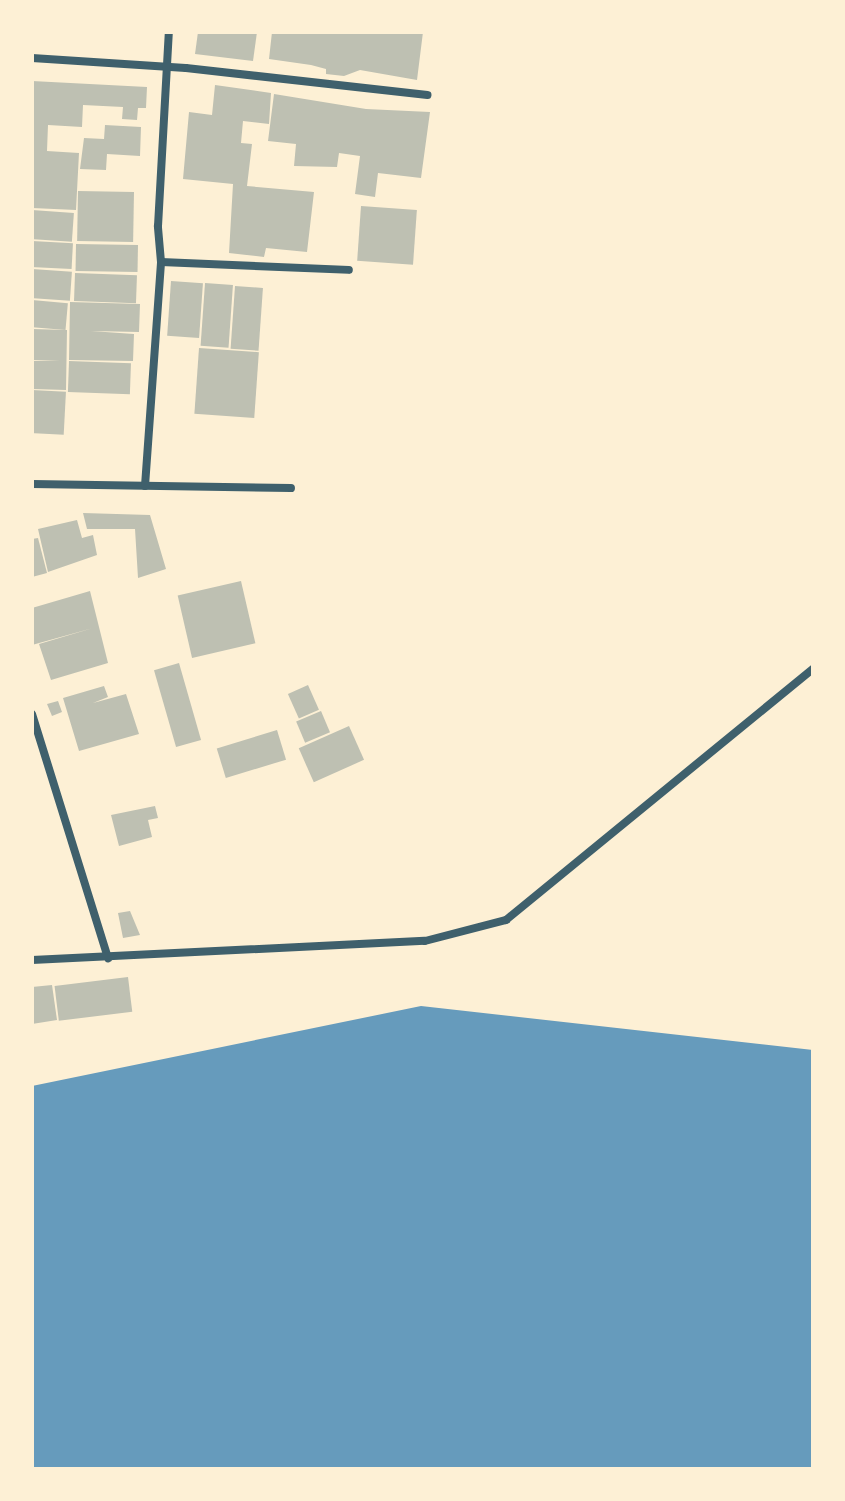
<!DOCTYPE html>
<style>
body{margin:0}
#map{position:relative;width:845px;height:1501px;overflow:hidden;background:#fdf0d5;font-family:Commissioner,sans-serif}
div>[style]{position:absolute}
.water>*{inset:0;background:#669bbc}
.building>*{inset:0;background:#bec0b2;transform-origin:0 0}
.minor>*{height:8px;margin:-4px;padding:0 4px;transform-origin:4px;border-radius:4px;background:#3f606c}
span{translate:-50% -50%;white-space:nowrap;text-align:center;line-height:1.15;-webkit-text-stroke:8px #fdf0d5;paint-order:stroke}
.frame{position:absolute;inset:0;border:34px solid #fdf0d5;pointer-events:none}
</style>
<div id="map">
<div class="water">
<div style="clip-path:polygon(421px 1006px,813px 1050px,813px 1469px,32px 1469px,32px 1086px)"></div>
</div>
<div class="building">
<div style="clip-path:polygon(198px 32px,257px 32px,253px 61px,195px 54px)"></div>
<div style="clip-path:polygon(272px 32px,423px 32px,417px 80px,360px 70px,344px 76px,326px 74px,326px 69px,311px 65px,269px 59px)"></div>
<div style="clip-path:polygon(32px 81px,147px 87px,146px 108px,138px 108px,137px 120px,122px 119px,123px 107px,83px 105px,82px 127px,48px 125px,47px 151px,79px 153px,76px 210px,32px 208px)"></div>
<div style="clip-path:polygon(215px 85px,271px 93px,269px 124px,243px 121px,241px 143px,252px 144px,247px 186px,314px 192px,307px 252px,266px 248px,264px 257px,229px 253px,233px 184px,183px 179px,189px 112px,212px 115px)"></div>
<div style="clip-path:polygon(274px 94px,366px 109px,430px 112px,421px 178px,378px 173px,375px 197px,355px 194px,360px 156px,339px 153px,337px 167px,294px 166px,296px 144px,268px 141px)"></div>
<div style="clip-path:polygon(105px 125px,141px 127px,140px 156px,107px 154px,106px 170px,80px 169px,84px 138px,104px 139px)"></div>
<div style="left:78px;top:191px;width:56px;height:50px;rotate:1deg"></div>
<div style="left:361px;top:206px;width:56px;height:55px;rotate:4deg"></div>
<div style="left:32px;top:210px;width:42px;height:29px;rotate:4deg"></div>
<div style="left:32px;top:241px;width:41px;height:26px;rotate:3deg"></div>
<div style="left:76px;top:244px;width:62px;height:27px;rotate:1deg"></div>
<div style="left:32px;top:269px;width:40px;height:29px;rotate:4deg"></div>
<div style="left:75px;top:273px;width:62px;height:28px;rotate:2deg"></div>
<div style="left:171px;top:281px;width:32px;height:55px;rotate:4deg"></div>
<div style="left:205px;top:283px;width:28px;height:63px;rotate:4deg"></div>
<div style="left:235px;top:286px;width:28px;height:63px;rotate:4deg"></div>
<div style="left:32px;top:300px;width:36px;height:27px;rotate:5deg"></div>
<div style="clip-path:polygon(70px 302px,140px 304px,139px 332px,91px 331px,134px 334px,133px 361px,69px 360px)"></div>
<div style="clip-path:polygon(32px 329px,67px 330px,66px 390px,32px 389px,32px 361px,60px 361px,32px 360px)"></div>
<div style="left:199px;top:348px;width:60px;height:66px;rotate:4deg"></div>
<div style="left:69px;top:361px;width:62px;height:31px;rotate:2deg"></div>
<div style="left:32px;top:390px;width:34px;height:43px;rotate:3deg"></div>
<div style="clip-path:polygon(83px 513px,150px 515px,166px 569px,138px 578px,135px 529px,87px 529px)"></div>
<div style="clip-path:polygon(77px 520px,82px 538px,93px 535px,97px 555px,48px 572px,38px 529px)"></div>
<div style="clip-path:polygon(38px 538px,47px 573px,32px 577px,32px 539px)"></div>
<div style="left:241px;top:581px;width:64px;height:65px;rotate:77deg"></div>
<div style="clip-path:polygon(90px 591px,108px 663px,51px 680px,39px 644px,93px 628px,32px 645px,32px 608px)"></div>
<div style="left:179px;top:663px;width:80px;height:26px;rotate:74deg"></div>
<div style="left:308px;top:685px;width:27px;height:22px;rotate:66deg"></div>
<div style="clip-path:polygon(104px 686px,108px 697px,93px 703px,126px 694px,139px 734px,79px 751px,63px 698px)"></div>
<div style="clip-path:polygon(58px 701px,62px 712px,52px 716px,47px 704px)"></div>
<div style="left:321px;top:711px;width:23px;height:27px;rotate:67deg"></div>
<div style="left:349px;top:726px;width:37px;height:55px;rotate:66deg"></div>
<div style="left:277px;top:730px;width:31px;height:63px;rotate:73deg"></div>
<div style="clip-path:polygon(155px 806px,158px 818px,148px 820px,152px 837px,119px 846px,111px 815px)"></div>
<div style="clip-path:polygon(130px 911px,140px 935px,123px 938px,118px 913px)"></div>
<div style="left:128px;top:977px;width:35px;height:74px;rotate:83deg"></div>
<div style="clip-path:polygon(52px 985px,57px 1020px,32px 1024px,32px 987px)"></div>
</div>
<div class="minor">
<div style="left:32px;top:58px;width:154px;rotate:3.7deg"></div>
<div style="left:186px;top:68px;width:243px;rotate:6.4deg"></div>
<div style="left:161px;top:262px;width:188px;rotate:2.4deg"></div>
<div style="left:32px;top:484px;width:259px;rotate:0.9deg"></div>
<div style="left:145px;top:486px;width:225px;rotate:-85.9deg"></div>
<div style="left:161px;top:262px;width:36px;rotate:-95deg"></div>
<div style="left:158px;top:226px;width:194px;rotate:-86.8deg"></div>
<div style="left:32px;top:714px;width:256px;rotate:72.7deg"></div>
<div style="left:32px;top:960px;width:393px;rotate:-2.8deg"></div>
<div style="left:425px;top:941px;width:84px;rotate:-14.5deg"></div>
<div style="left:506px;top:920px;width:397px;rotate:-39.3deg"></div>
</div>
<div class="frame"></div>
</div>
